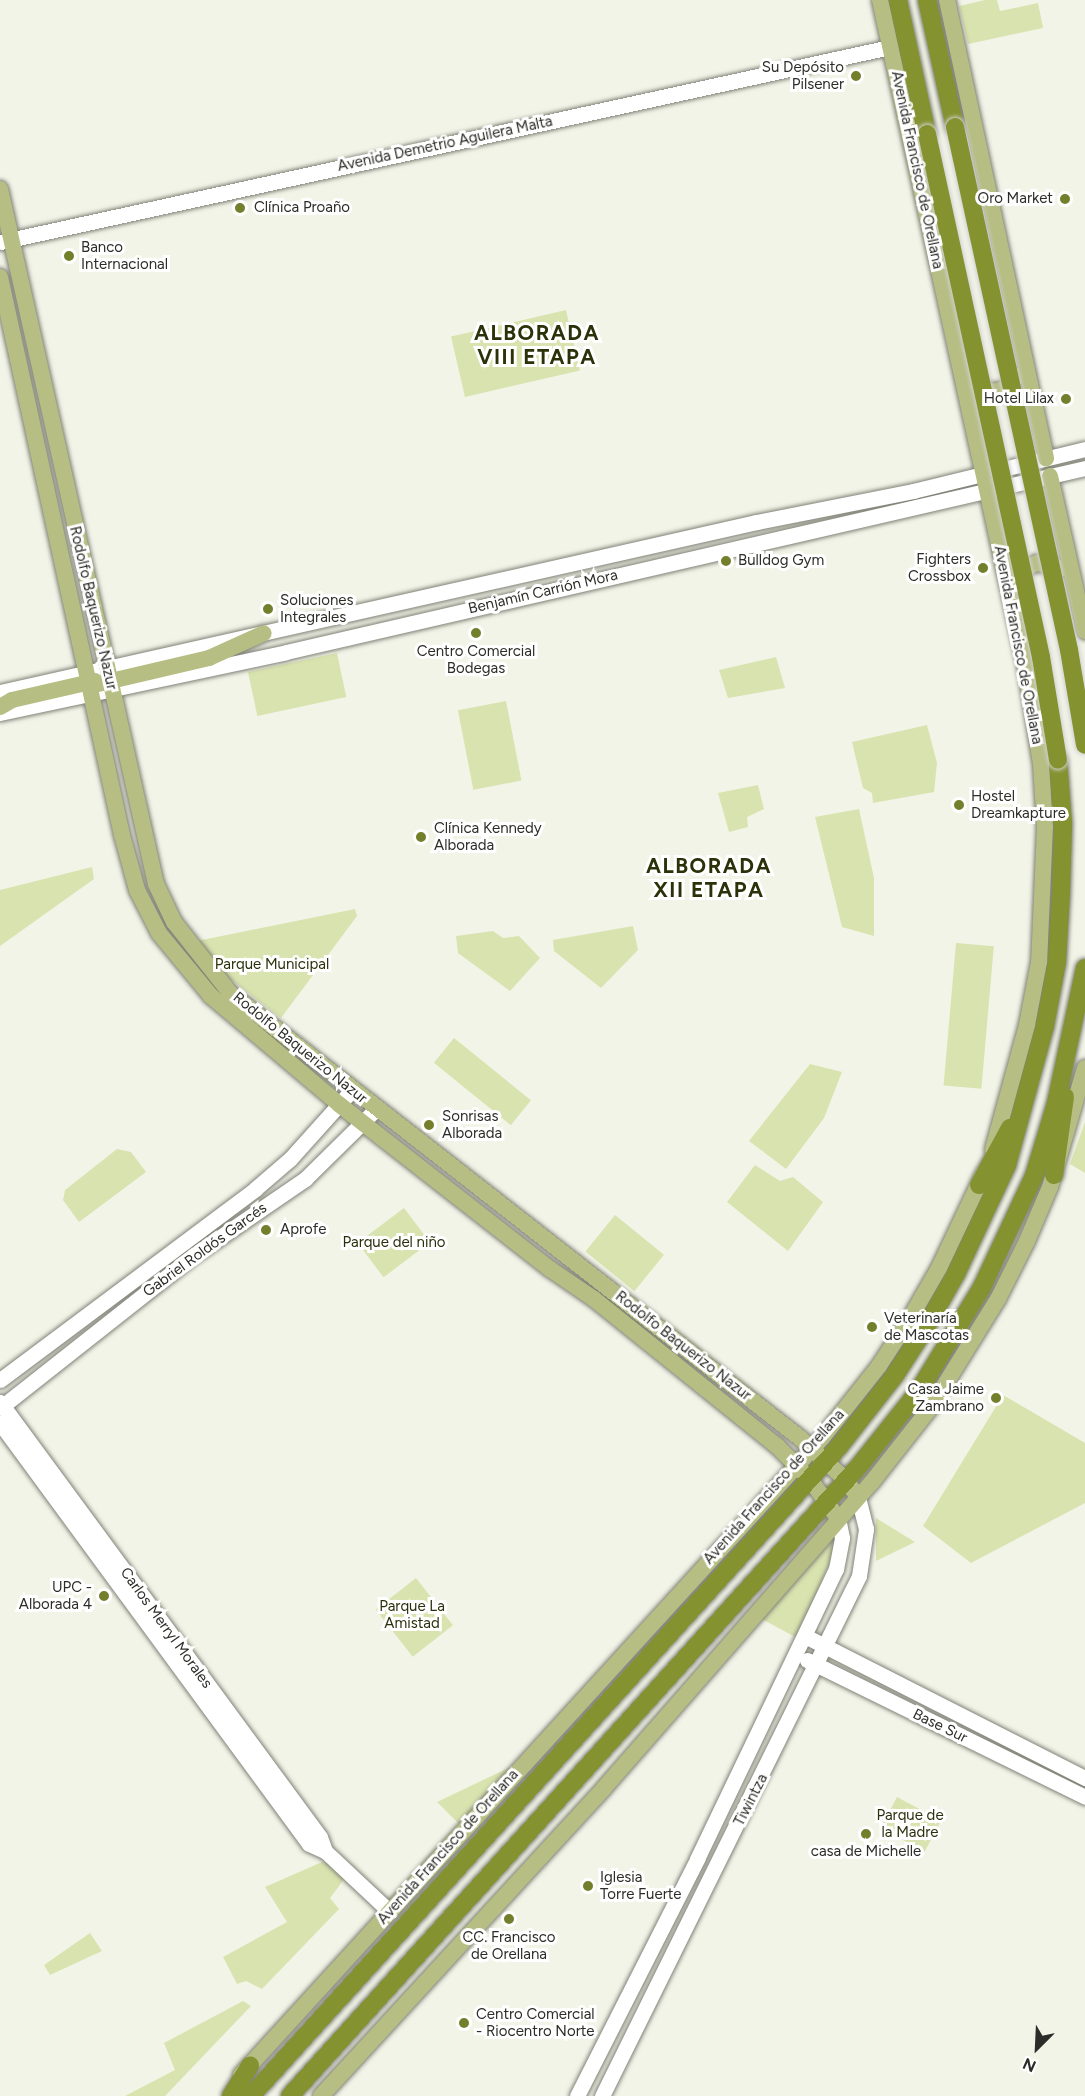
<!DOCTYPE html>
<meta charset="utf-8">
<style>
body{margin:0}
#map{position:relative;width:1085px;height:2096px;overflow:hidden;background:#f2f4e8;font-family:Figtree,sans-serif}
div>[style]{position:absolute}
.green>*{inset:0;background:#d9e3af;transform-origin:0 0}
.roads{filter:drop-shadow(0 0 2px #808277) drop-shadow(0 0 2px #808277)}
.secondary>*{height:15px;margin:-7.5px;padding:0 7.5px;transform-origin:7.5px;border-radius:7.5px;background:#fff}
.primary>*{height:16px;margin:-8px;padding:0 8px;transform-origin:8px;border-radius:8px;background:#b6be83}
.highway>*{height:18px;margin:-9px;padding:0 9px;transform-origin:9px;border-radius:9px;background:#859230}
.bridges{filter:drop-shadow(0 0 2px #d1d1d0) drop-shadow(0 0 2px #d1d1d0)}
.highway-bridge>*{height:18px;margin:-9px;padding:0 9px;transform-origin:9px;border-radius:9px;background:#859230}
.dots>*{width:16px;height:16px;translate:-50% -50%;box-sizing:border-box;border:3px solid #fff;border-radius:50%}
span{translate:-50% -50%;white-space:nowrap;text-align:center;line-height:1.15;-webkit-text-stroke:6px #fff;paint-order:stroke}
.poi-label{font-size:15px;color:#2c2d28}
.right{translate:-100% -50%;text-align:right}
.left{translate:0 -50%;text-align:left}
.street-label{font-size:15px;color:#2c2d28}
.park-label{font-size:15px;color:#2b300c}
.district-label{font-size:21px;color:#2b3108;font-weight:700;letter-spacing:1.5px}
.north{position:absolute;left:1007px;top:2018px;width:60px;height:60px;-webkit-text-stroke:4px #fff;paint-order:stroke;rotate:204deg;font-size:16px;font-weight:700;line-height:24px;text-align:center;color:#2c2d28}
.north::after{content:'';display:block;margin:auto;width:21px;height:27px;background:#2c2d28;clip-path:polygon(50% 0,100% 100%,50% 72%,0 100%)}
</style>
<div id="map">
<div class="green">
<div style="clip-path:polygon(985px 0,997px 0,1000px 11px,1038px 3px,1043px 28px,968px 44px,959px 6px)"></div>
<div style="left:566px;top:310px;width:62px;height:118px;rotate:77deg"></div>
<div style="left:337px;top:653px;width:45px;height:91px;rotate:78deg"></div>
<div style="clip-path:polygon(776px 657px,785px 688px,728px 698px,719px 670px)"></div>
<div style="left:506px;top:701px;width:81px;height:49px;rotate:79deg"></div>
<div style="clip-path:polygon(927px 725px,937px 763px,934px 792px,873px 803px,872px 793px,863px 788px,852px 742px)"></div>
<div style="clip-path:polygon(758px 785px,764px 809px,747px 817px,748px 827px,729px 832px,718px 793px)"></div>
<div style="clip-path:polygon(859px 809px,874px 878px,874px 936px,842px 927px,815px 817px)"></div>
<div style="clip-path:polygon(92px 867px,94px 879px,0 946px,0 890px)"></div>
<div style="clip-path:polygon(355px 909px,357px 916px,281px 1018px,225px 975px,197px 941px)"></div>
<div style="clip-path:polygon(633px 926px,638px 950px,601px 988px,554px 951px,553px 940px)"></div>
<div style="clip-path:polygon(493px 931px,503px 938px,519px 936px,540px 958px,510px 991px,458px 953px,456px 936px)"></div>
<div style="left:956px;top:943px;width:38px;height:143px;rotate:5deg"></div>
<div style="left:454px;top:1038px;width:99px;height:32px;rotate:39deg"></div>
<div style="clip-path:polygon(810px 1064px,842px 1072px,824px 1118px,786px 1169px,749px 1141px)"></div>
<div style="clip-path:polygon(1085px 1122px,1085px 1173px,1070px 1164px)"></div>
<div style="clip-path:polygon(117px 1149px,131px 1152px,146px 1172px,79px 1222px,63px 1200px,65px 1190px)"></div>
<div style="clip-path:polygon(755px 1165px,780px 1181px,793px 1177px,823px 1202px,788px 1251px,727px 1202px)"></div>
<div style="left:404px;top:1208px;width:43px;height:58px;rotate:53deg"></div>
<div style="left:615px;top:1215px;width:63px;height:47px;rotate:39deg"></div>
<div style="clip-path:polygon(1003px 1395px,1085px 1443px,1085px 1503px,971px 1563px,923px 1526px)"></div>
<div style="clip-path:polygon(876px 1518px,915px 1542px,876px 1561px)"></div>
<div style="clip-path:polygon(831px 1542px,836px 1548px,797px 1638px,762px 1619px)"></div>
<div style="left:416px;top:1578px;width:60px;height:51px;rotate:52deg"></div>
<div style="clip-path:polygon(525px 1760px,459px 1824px,437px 1802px)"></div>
<div style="left:897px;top:1797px;width:50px;height:35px;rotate:28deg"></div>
<div style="clip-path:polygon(322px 1862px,332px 1864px,345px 1878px,330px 1898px,339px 1909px,262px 1989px,246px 1981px,237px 1984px,223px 1957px,287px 1922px,265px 1887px)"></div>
<div style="clip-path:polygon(90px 1933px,102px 1951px,50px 1975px,44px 1965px)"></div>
<div style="clip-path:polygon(243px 2001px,251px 2006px,165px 2096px,125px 2096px,175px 2070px,164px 2043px)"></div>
</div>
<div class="roads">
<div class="secondary">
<div style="left:0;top:242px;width:911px;rotate:-12.36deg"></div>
<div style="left:0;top:692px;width:776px;rotate:-12.66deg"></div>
<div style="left:757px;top:522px;width:159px;rotate:-11.2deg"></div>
<div style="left:913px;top:491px;width:177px;rotate:-13.7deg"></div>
<div style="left:0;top:713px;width:292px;rotate:-12deg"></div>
<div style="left:286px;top:652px;width:820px;rotate:-12.97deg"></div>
<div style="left:0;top:1380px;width:319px;rotate:-36.8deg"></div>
<div style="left:255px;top:1189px;width:46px;rotate:-40.6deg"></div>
<div style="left:290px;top:1159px;width:93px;rotate:-48.1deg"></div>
<div style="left:0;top:1402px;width:540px;rotate:53.66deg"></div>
<div style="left:320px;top:1837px;width:15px;rotate:70deg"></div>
<div style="left:0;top:1408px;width:247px;rotate:-38.3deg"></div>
<div style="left:194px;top:1255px;width:135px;rotate:-34.4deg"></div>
<div style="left:305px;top:1179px;width:101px;rotate:-44.6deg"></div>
<div style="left:0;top:1423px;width:522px;rotate:53.72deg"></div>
<div style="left:309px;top:1844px;width:17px;rotate:24deg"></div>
<div style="left:325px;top:1851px;width:89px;rotate:43.2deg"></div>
<div style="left:805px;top:1636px;width:314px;rotate:26.9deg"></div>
<div style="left:807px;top:1660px;width:310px;rotate:26.2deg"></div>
<div style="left:577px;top:2096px;width:266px;rotate:-63.1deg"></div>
<div style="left:697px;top:1859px;width:322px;rotate:-64.4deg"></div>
<div style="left:836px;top:1569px;width:32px;rotate:-79deg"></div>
<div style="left:842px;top:1538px;width:20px;rotate:-101deg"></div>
<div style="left:602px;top:2096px;width:580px;rotate:-63.7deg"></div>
<div style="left:859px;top:1576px;width:48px;rotate:-81.5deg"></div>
<div style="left:866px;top:1529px;width:33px;rotate:-104deg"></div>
</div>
<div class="primary">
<div style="left:880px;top:0;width:680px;rotate:77.68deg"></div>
<div style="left:1025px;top:664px;width:101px;rotate:80.9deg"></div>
<div style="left:1041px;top:764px;width:63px;rotate:86.4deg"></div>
<div style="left:1045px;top:827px;width:135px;rotate:92.5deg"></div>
<div style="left:1039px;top:962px;width:64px;rotate:100.8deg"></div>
<div style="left:1027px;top:1025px;width:129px;rotate:105.3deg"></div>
<div style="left:947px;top:0;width:469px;rotate:77.8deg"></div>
<div style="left:0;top:189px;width:712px;rotate:77.35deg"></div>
<div style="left:156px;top:884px;width:42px;rotate:64.7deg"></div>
<div style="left:174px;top:922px;width:90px;rotate:51.7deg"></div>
<div style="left:230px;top:993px;width:723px;rotate:37.98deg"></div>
<div style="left:800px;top:1438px;width:62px;rotate:42.4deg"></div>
<div style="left:846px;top:1480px;width:21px;rotate:55deg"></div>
<div style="left:0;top:277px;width:571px;rotate:77.67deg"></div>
<div style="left:122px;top:835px;width:57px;rotate:74.7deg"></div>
<div style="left:137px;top:890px;width:48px;rotate:62.9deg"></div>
<div style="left:159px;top:933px;width:82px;rotate:50.5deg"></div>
<div style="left:211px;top:996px;width:169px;rotate:40.2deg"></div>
<div style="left:340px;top:1105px;width:266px;rotate:38deg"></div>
<div style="left:550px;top:1269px;width:53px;rotate:34.3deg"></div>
<div style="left:594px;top:1299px;width:235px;rotate:38.8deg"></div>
<div style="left:777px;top:1446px;width:45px;rotate:45deg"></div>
<div style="left:809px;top:1478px;width:49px;rotate:54.1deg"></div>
<div style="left:973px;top:386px;width:22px;rotate:16deg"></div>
<div style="left:994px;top:392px;width:14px;rotate:-17deg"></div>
<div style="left:1007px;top:388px;width:16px;rotate:-47deg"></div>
<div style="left:1050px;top:476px;width:159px;rotate:77.3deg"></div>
<div style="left:1016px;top:579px;width:13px;rotate:-51deg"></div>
<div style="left:1024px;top:569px;width:14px;rotate:-25deg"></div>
<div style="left:1037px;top:563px;width:25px;rotate:12deg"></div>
<div style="left:98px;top:684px;width:114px;rotate:-13.2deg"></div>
<div style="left:209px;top:658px;width:60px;rotate:-24.4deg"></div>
<div style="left:0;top:707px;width:14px;rotate:-30deg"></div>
<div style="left:12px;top:700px;width:85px;rotate:-12.9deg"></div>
<div style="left:241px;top:2075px;width:862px;rotate:-47.63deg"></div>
<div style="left:822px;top:1438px;width:92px;rotate:-51.6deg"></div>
<div style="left:879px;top:1366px;width:55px;rotate:-56.9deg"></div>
<div style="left:909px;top:1320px;width:60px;rotate:-60deg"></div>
<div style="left:939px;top:1268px;width:105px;rotate:-64.7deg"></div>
<div style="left:321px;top:2096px;width:418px;rotate:-47.4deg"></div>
<div style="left:604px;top:1788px;width:407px;rotate:-48.8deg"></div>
<div style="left:872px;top:1482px;width:95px;rotate:-51.8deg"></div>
<div style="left:931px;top:1407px;width:127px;rotate:-58.2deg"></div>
<div style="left:998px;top:1299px;width:65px;rotate:-63.4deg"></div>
<div style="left:1027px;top:1241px;width:59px;rotate:-66.9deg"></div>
<div style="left:1050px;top:1187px;width:124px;rotate:-73.6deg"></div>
</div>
<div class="highway">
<div style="left:898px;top:0;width:137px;rotate:77.8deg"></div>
<div style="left:927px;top:0;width:130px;rotate:77.6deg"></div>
<div style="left:1054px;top:1175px;width:79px;rotate:-82deg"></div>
<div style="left:979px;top:1185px;width:65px;rotate:-61.5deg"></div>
<div style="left:231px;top:2096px;width:36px;rotate:-58deg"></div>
<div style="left:251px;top:2096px;width:874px;rotate:-47.83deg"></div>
<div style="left:838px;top:1448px;width:93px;rotate:-52deg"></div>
<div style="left:895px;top:1375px;width:57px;rotate:-57.1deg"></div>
<div style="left:926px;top:1327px;width:61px;rotate:-60.5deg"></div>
<div style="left:956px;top:1274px;width:120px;rotate:-64.9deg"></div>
<div style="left:1007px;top:1165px;width:144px;rotate:-74.7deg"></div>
<div style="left:1045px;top:1026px;width:65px;rotate:-79.4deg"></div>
<div style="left:1057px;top:962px;width:70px;rotate:-86.7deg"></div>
<div style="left:1061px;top:892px;width:68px;rotate:-88.3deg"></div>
<div style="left:1063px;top:824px;width:64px;rotate:-94.5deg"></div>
<div style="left:290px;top:2096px;width:849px;rotate:-47.91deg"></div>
<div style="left:859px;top:1466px;width:95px;rotate:-51.4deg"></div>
<div style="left:918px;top:1392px;width:123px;rotate:-58.6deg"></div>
<div style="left:982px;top:1287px;width:123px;rotate:-64.9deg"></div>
<div style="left:1034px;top:1176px;width:76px;rotate:-73.2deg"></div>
<div style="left:1056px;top:1103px;width:138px;rotate:-77.9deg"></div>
</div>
</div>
<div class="bridges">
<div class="highway-bridge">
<div style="left:955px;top:127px;width:535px;rotate:77.7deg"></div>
<div style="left:1069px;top:650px;width:96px;rotate:80.4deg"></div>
<div style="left:927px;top:134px;width:535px;rotate:77.7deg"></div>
<div style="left:1041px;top:657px;width:104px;rotate:80.6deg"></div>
</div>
</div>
<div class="dots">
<div style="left:856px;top:76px;background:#737f2b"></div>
<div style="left:1065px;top:199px;background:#737f2b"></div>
<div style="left:240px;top:208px;background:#737f2b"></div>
<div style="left:69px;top:256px;background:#737f2b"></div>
<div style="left:1066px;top:399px;background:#737f2b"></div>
<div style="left:726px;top:561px;background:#737f2b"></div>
<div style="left:983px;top:568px;background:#737f2b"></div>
<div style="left:268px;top:609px;background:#737f2b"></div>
<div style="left:476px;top:633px;background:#737f2b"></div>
<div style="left:959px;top:805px;background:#737f2b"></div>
<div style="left:421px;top:837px;background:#737f2b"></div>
<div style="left:429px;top:1125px;background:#737f2b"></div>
<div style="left:266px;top:1230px;background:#737f2b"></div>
<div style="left:872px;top:1327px;background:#737f2b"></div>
<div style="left:996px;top:1398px;background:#737f2b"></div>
<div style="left:104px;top:1596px;background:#737f2b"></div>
<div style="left:866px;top:1834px;background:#737f2b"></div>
<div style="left:588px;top:1886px;background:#737f2b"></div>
<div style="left:509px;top:1919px;background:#737f2b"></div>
<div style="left:464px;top:2023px;background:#737f2b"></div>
</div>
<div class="poi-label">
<span class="right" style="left:844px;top:76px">Su Depósito<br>Pilsener</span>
<span class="right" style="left:1053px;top:199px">Oro Market</span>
<span class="left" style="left:254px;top:208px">Clínica Proaño</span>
<span class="left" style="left:81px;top:256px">Banco<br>Internacional</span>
<span class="right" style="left:1054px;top:399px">Hotel Lilax</span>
<span class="right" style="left:971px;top:568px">Fighters<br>Crossbox</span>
<span class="left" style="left:738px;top:561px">Bulldog Gym</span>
<span class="left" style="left:280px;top:609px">Soluciones<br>Integrales</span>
<span style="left:476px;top:660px">Centro Comercial<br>Bodegas</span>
<span class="left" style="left:971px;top:805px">Hostel<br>Dreamkapture</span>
<span class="left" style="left:434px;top:837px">Clínica Kennedy<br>Alborada</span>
<span class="left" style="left:442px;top:1125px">Sonrisas<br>Alborada</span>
<span class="left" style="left:280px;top:1230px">Aprofe</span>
<span class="left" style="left:884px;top:1327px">Veterinaría<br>de Mascotas</span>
<span class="right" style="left:984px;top:1398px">Casa Jaime<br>Zambrano</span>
<span class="right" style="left:92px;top:1596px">UPC -<br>Alborada 4</span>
<span style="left:866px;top:1852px">casa de Michelle</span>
<span class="left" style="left:600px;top:1886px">Iglesia<br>Torre Fuerte</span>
<span style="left:509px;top:1946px">CC. Francisco<br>de Orellana</span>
<span class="left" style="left:476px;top:2023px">Centro Comercial<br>- Riocentro Norte</span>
</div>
<div class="street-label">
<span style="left:445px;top:144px;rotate:-12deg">Avenida Demetrio Aguilera Malta</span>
<span style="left:917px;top:170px;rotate:78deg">Avenida Francisco de Orellana</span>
<span style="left:543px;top:592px;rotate:-13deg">Benjamín Carrión Mora</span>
<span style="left:93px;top:608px;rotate:77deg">Rodolfo Baquerizo Nazur</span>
<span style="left:1018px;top:645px;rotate:79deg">Avenida Francisco de Orellana</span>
<span style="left:300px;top:1048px;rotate:39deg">Rodolfo Baquerizo Nazur</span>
<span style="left:205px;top:1250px;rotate:-36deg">Gabriel Roldós Garcés</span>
<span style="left:683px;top:1346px;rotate:38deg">Rodolfo Baquerizo Nazur</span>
<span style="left:774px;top:1487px;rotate:-48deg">Avenida Francisco de Orellana</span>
<span style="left:166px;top:1628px;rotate:54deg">Carlos Merryl Morales</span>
<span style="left:940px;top:1726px;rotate:26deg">Base Sur</span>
<span style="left:751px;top:1800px;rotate:-63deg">Tiwintza</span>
<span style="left:448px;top:1847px;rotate:-48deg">Avenida Francisco de Orellana</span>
</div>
<div class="park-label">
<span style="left:272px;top:965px">Parque Municipal</span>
<span style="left:394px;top:1243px">Parque del niño</span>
<span style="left:412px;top:1615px">Parque La<br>Amistad</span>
<span style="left:910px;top:1824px">Parque de<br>la Madre</span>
</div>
<div class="district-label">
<span style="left:537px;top:345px">ALBORADA<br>VIII ETAPA</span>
<span style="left:709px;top:878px">ALBORADA<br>XII ETAPA</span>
</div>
<div class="north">N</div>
</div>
